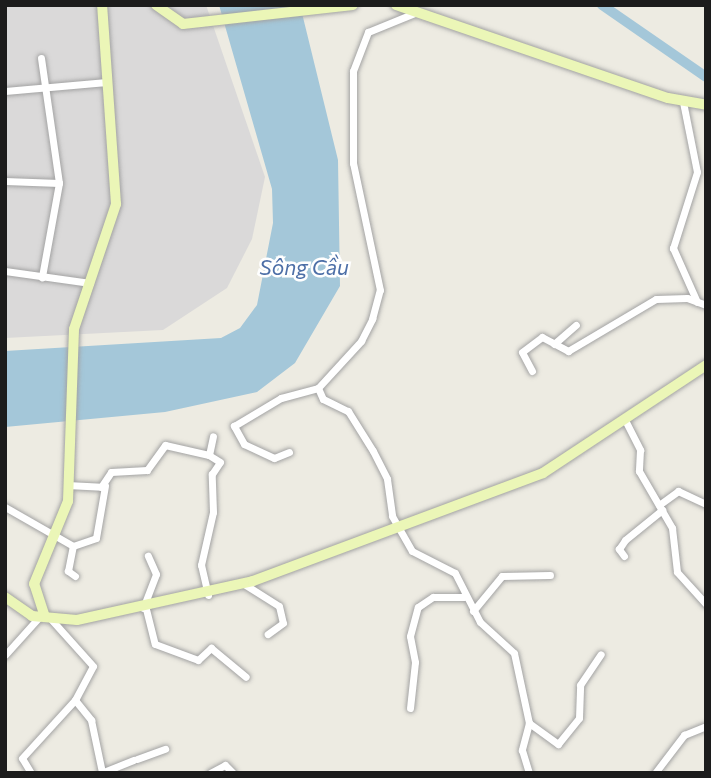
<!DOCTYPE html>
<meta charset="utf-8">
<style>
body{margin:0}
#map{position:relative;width:711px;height:778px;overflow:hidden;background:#edebe2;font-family:Commissioner,sans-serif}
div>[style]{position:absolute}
.residential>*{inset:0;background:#dad9d9}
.water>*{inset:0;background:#a4c7d9}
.river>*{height:10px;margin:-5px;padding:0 5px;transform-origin:5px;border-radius:5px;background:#a4c7d9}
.roads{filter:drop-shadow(0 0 2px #a3a3a3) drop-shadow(0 0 2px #a3a3a3)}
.street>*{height:7px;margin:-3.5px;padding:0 3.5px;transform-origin:3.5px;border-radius:3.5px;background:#fff}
.secondary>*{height:10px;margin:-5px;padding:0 5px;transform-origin:5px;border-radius:5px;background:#ebf6b7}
span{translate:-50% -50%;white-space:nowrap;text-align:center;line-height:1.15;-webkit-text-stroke:5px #fff;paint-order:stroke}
.water-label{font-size:21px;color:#4d6fa7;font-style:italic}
.frame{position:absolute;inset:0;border:7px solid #1c1c1c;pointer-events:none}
</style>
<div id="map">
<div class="residential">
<div style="clip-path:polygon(5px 5px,206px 5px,265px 177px,252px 239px,227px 288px,163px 330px,5px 338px)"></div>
</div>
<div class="water">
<div style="clip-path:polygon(219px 5px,300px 5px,338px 160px,340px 286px,295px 363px,257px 392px,165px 412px,5px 427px,5px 351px,221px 338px,240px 328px,257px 305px,273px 223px,272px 189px)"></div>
</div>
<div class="river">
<div style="left:602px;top:5px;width:126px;rotate:34.7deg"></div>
</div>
<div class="roads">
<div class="street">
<div style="left:41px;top:58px;width:126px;rotate:81.8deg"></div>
<div style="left:59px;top:183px;width:96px;rotate:100.3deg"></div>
<div style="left:5px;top:91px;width:102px;rotate:-5deg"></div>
<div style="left:683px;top:102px;width:71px;rotate:78.7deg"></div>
<div style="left:697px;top:172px;width:80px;rotate:107.5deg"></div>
<div style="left:673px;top:248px;width:59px;rotate:66deg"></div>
<div style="left:5px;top:181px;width:54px;rotate:2.1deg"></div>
<div style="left:5px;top:271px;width:86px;rotate:8deg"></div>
<div style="left:554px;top:344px;width:29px;rotate:-41deg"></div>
<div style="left:532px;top:371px;width:21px;rotate:-118deg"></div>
<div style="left:522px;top:352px;width:25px;rotate:-37deg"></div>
<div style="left:542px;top:337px;width:30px;rotate:28deg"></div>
<div style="left:568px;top:351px;width:102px;rotate:-30.6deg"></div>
<div style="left:656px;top:299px;width:31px;rotate:-2deg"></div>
<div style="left:687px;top:298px;width:20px;rotate:20deg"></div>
<div style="left:318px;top:388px;width:12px;rotate:66deg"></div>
<div style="left:323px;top:399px;width:28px;rotate:26deg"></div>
<div style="left:348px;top:411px;width:47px;rotate:58deg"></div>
<div style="left:373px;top:451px;width:31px;rotate:63deg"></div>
<div style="left:387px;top:479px;width:37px;rotate:82deg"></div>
<div style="left:392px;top:516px;width:40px;rotate:60.3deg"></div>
<div style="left:412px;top:551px;width:48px;rotate:27.1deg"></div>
<div style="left:455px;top:573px;width:55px;rotate:63deg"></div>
<div style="left:480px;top:622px;width:46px;rotate:42.4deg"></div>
<div style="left:514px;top:653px;width:72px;rotate:77.9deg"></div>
<div style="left:529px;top:723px;width:28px;rotate:105deg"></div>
<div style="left:522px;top:750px;width:24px;rotate:73deg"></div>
<div style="left:624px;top:418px;width:36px;rotate:63deg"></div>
<div style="left:640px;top:450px;width:21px;rotate:93deg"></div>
<div style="left:639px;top:471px;width:66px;rotate:59.9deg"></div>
<div style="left:672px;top:528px;width:44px;rotate:83.5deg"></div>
<div style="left:677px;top:572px;width:43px;rotate:47.8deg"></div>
<div style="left:289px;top:452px;width:16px;rotate:158deg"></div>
<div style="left:274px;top:458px;width:33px;rotate:-155deg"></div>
<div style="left:244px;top:444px;width:21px;rotate:-119deg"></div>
<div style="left:234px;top:426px;width:55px;rotate:-30.8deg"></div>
<div style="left:281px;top:398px;width:38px;rotate:-15deg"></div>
<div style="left:318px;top:388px;width:64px;rotate:-47.5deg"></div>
<div style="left:361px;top:341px;width:25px;rotate:-63deg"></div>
<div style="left:372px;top:319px;width:30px;rotate:-75deg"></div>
<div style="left:380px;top:290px;width:130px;rotate:-102deg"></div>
<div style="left:353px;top:163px;width:92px;rotate:-90deg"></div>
<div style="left:353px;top:71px;width:42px;rotate:-69deg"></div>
<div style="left:368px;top:32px;width:53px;rotate:-22.2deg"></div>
<div style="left:67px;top:485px;width:34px;rotate:3deg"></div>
<div style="left:101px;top:487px;width:18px;rotate:-56deg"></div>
<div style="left:111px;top:472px;width:36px;rotate:-3deg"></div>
<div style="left:147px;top:470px;width:31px;rotate:-54deg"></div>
<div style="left:165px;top:445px;width:45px;rotate:12.8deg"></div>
<div style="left:659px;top:505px;width:24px;rotate:-36deg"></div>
<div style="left:678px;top:491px;width:31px;rotate:25deg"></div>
<div style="left:5px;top:507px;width:78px;rotate:29.8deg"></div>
<div style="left:624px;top:556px;width:9px;rotate:-126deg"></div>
<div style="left:619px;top:549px;width:11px;rotate:-56deg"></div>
<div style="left:625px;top:540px;width:48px;rotate:-39deg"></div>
<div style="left:75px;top:576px;width:9px;rotate:-144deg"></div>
<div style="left:68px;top:571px;width:25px;rotate:-79deg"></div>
<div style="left:73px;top:546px;width:24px;rotate:-19deg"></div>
<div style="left:96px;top:538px;width:53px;rotate:-80.2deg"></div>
<div style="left:244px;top:584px;width:41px;rotate:32.2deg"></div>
<div style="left:279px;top:606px;width:17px;rotate:77deg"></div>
<div style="left:283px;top:623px;width:19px;rotate:144deg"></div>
<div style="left:208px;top:595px;width:31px;rotate:-103deg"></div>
<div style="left:201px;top:565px;width:54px;rotate:-77.2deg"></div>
<div style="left:213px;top:512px;width:38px;rotate:-92deg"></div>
<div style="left:212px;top:474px;width:14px;rotate:-56deg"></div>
<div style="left:220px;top:462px;width:13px;rotate:-148deg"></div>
<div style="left:209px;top:455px;width:19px;rotate:-78deg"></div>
<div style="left:143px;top:608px;width:36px;rotate:-69deg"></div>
<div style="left:156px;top:574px;width:20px;rotate:-114deg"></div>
<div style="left:146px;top:609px;width:36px;rotate:76deg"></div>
<div style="left:155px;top:644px;width:46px;rotate:20.4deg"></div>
<div style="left:198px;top:660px;width:18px;rotate:-43deg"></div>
<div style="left:211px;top:648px;width:45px;rotate:39.6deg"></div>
<div style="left:473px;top:611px;width:45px;rotate:-50.4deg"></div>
<div style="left:502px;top:576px;width:48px;rotate:-1.2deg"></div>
<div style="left:5px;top:655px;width:52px;rotate:-48.1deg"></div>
<div style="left:75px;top:700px;width:26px;rotate:51deg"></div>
<div style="left:91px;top:720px;width:53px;rotate:78.1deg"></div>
<div style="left:410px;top:708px;width:46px;rotate:-83.8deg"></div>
<div style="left:415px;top:662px;width:26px;rotate:-101deg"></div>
<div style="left:410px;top:636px;width:30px;rotate:-75deg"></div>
<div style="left:418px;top:607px;width:18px;rotate:-34deg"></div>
<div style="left:433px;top:597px;width:31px"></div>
<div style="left:529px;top:723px;width:36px;rotate:36deg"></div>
<div style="left:558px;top:744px;width:33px;rotate:-51deg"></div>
<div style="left:579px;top:718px;width:33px;rotate:-88deg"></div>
<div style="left:580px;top:685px;width:37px;rotate:-56deg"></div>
<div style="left:137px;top:759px;width:30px;rotate:-20deg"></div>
<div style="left:31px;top:773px;width:17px;rotate:-121deg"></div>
<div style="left:22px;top:758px;width:79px;rotate:-47.6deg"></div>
<div style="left:75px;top:700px;width:38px;rotate:-62deg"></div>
<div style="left:93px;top:666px;width:64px;rotate:-131.9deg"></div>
<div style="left:101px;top:773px;width:35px;rotate:-22deg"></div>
<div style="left:210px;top:773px;width:17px;rotate:-28deg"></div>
<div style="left:225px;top:765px;width:11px;rotate:45deg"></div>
<div style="left:655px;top:773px;width:48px;rotate:-52.7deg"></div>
<div style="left:684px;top:735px;width:24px;rotate:-22deg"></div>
</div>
<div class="secondary">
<div style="left:156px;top:5px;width:33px;rotate:35deg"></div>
<div style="left:183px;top:24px;width:171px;rotate:-6.4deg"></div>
<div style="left:396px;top:5px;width:287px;rotate:18.9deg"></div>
<div style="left:668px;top:98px;width:39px;rotate:10deg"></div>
<div style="left:5px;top:597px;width:33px;rotate:35deg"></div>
<div style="left:32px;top:616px;width:45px;rotate:5.1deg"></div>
<div style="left:77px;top:620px;width:180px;rotate:-12.5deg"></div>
<div style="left:253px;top:581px;width:309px;rotate:-20.4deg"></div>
<div style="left:543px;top:473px;width:196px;rotate:-33.5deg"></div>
<div style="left:45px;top:617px;width:35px;rotate:-108deg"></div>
<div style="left:34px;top:584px;width:90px;rotate:-67.7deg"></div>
<div style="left:68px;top:501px;width:172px;rotate:-88deg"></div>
<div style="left:74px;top:329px;width:132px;rotate:-71.4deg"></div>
<div style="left:116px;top:204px;width:199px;rotate:-94deg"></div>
</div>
</div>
<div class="water-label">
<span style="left:304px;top:267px">Sông Cầu</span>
</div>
<div class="frame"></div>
</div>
